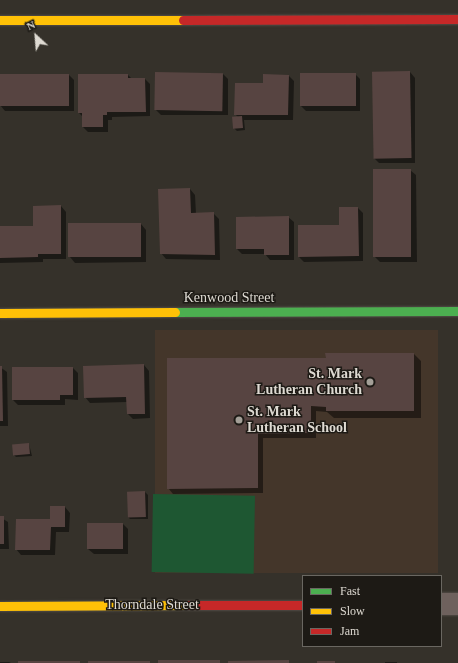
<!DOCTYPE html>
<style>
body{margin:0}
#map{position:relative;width:458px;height:663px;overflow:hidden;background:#35312a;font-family:Georgia,serif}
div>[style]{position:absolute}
.education>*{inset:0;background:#44362a;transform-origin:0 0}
.green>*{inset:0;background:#1e5732;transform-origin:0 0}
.shadow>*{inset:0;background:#0007;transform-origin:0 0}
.building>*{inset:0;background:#574441;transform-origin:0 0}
.roads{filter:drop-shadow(0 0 1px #534f49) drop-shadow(0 0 1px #534f49)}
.street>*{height:22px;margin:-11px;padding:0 11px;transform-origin:11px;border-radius:11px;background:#6e615d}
.fast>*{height:9px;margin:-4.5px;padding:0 4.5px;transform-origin:4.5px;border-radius:4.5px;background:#4caf50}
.slow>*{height:9px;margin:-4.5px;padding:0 4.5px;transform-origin:4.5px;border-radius:4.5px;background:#ffc107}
.jam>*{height:9px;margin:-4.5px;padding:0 4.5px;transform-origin:4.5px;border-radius:4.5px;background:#c62828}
.dots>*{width:11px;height:11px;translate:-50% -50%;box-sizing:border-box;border:2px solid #1d1a15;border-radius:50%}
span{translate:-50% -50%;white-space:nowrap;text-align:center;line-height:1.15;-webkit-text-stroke:3px #1d1a15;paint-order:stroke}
.street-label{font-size:14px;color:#dedad2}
.poi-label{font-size:14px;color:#dedad2;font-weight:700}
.right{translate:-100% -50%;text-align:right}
.left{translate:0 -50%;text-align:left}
.legend{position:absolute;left:302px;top:575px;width:140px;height:72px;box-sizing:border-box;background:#1d1a15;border:1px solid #6a6761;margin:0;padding:5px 7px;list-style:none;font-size:12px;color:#dedad2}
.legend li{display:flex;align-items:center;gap:8px;height:20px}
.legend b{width:20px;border:1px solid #6a6761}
.north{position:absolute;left:16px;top:16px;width:40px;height:40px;-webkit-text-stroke:3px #1d1a15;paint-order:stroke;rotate:334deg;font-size:11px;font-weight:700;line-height:16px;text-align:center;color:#dedad2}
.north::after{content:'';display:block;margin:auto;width:14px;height:18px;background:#dedad2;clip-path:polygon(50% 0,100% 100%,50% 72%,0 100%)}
</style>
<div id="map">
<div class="education">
<div style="left:438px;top:330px;width:243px;height:283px;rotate:90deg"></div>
</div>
<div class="green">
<div style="left:153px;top:494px;width:102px;height:78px;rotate:1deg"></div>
</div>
<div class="shadow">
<div style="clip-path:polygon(410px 72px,415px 78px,415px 163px,379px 163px,374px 158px,373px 73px)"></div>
<div style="clip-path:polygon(156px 73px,223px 74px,228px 79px,228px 115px,161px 115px,156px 110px)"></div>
<div style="clip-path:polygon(355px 74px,360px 79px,360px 111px,306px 111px,301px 106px)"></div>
<div style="clip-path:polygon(0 75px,69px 75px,74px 80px,74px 111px,5px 111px,0 105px)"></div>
<div style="clip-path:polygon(128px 75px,132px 79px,145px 79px,150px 84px,150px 116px,112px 117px,112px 120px,108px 120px,108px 132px,88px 132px,83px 127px,83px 117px,79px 113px)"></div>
<div style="clip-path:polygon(289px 76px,294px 81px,293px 120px,244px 120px,245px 130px,237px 131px,234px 128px,238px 117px,235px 114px,264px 84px)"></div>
<div style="clip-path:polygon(410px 170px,416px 175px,417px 262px,380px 262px,375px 257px)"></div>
<div style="clip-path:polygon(190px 189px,195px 195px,196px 214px,214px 214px,219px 219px,220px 260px,166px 259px,161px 253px)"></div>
<div style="clip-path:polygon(61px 206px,66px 212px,66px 259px,43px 259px,43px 262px,0 263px,0 227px,34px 227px)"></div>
<div style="clip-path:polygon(358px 208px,363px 213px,363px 261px,304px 262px,299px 257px,340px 226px)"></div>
<div style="clip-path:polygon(288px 217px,294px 222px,294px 260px,270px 260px,265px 254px,242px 254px,237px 249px)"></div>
<div style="clip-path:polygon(141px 224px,146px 230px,146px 262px,75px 263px,70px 257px)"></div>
<div style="clip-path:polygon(414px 354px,421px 361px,421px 418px,334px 418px,327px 412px,316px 411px,316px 438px,263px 438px,263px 493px,173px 494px,168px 488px,326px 359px)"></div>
<div style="clip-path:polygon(144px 365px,149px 371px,150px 418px,133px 419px,128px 414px,127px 402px,90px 403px,85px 397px)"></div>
<div style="clip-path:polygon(0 367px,7px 372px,8px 426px,0 426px)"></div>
<div style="clip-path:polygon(73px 368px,78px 373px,78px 400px,65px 399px,65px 405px,18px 405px,13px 400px)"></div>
<div style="clip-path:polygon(29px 444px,32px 456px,16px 457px,13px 454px)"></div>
<div style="clip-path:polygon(145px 492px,148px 495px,148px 519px,130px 519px,128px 517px)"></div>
<div style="clip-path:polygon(65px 507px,70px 513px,69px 532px,56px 532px,55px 555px,21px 555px,16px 549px)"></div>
<div style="clip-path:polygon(0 517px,8px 522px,9px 549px,0 549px)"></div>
<div style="clip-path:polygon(123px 524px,128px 529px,128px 554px,94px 554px,88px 549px)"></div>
<div style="clip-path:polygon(0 662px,9px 662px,11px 663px,0 663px)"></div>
<div style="left:385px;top:662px;width:12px;height:1px"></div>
</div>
<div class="building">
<div style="left:410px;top:71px;width:87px;height:38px;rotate:89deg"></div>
<div style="left:155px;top:72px;width:68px;height:38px;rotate:1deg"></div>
<div style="left:300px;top:73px;width:56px;height:33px"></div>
<div style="left:0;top:74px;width:69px;height:32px"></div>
<div style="clip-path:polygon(78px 74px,128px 74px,128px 78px,145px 78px,146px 112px,107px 112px,107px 115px,103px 115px,103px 127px,82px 127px,82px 113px,78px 113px)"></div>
<div style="clip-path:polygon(263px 74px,289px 75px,288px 115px,234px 115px,235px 83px,263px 83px)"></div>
<div style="left:242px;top:116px;width:12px;height:10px;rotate:85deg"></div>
<div style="left:373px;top:169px;width:38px;height:88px"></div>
<div style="clip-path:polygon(190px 188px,191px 213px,214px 212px,215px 255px,160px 254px,158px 189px)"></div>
<div style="clip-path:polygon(61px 205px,61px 254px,38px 254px,38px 257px,0 258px,0 226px,33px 226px,33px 206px)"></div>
<div style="clip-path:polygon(339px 207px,358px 207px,359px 256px,298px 257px,298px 225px,339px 225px)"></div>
<div style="clip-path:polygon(289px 216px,289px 255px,264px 255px,264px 249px,236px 249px,236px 217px)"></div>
<div style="left:141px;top:223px;width:34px;height:73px;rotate:90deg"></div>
<div style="clip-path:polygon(325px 353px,414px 353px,414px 411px,326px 411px,326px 407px,311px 406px,311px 433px,258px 434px,258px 488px,167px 489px,167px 358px,326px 358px)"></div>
<div style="clip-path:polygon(144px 364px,145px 414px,127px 414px,126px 397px,84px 398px,83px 366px)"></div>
<div style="clip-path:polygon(0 366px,2px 366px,3px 421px,0 421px)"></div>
<div style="clip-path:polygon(12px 367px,73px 367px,73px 395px,60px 395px,60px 400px,12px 400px)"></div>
<div style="left:29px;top:443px;width:11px;height:17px;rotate:85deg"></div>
<div style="left:145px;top:491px;width:26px;height:18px;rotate:88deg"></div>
<div style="clip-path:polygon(50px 506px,65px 506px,65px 527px,51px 527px,50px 550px,15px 550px,16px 519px,50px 519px)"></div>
<div style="left:0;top:516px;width:4px;height:28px"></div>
<div style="left:87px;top:523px;width:36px;height:26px"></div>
<div style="left:158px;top:660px;width:62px;height:3px"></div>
<div style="clip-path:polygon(289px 660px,289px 663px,228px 663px,228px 661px)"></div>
<div style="left:18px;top:661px;width:62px;height:2px"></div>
<div style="left:88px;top:661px;width:62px;height:2px"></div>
<div style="left:317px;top:661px;width:18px;height:2px"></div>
</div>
<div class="roads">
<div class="street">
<div style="left:441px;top:604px;width:17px"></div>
</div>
<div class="fast">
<div style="left:175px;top:312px;width:283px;rotate:-0.2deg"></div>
</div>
<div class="slow">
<div style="left:0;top:20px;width:183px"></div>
<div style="left:0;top:313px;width:175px;rotate:-0.3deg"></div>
<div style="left:0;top:606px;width:188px;rotate:-0.3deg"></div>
</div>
<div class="jam">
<div style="left:183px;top:20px;width:275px;rotate:-0.2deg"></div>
<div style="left:188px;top:605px;width:115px"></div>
</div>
</div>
<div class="dots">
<div style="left:370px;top:382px;background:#a39f97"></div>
<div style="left:239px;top:420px;background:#a39f97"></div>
</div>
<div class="street-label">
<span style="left:229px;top:298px">Kenwood Street</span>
<span style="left:152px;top:605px">Thorndale Street</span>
</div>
<div class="poi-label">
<span class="right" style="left:362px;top:382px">St. Mark<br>Lutheran Church</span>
<span class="left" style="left:247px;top:420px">St. Mark<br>Lutheran School</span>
</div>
<ul class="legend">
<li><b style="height:5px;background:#4caf50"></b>Fast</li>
<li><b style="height:5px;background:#ffc107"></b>Slow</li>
<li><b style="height:5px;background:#c62828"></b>Jam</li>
</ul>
<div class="north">N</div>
</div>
